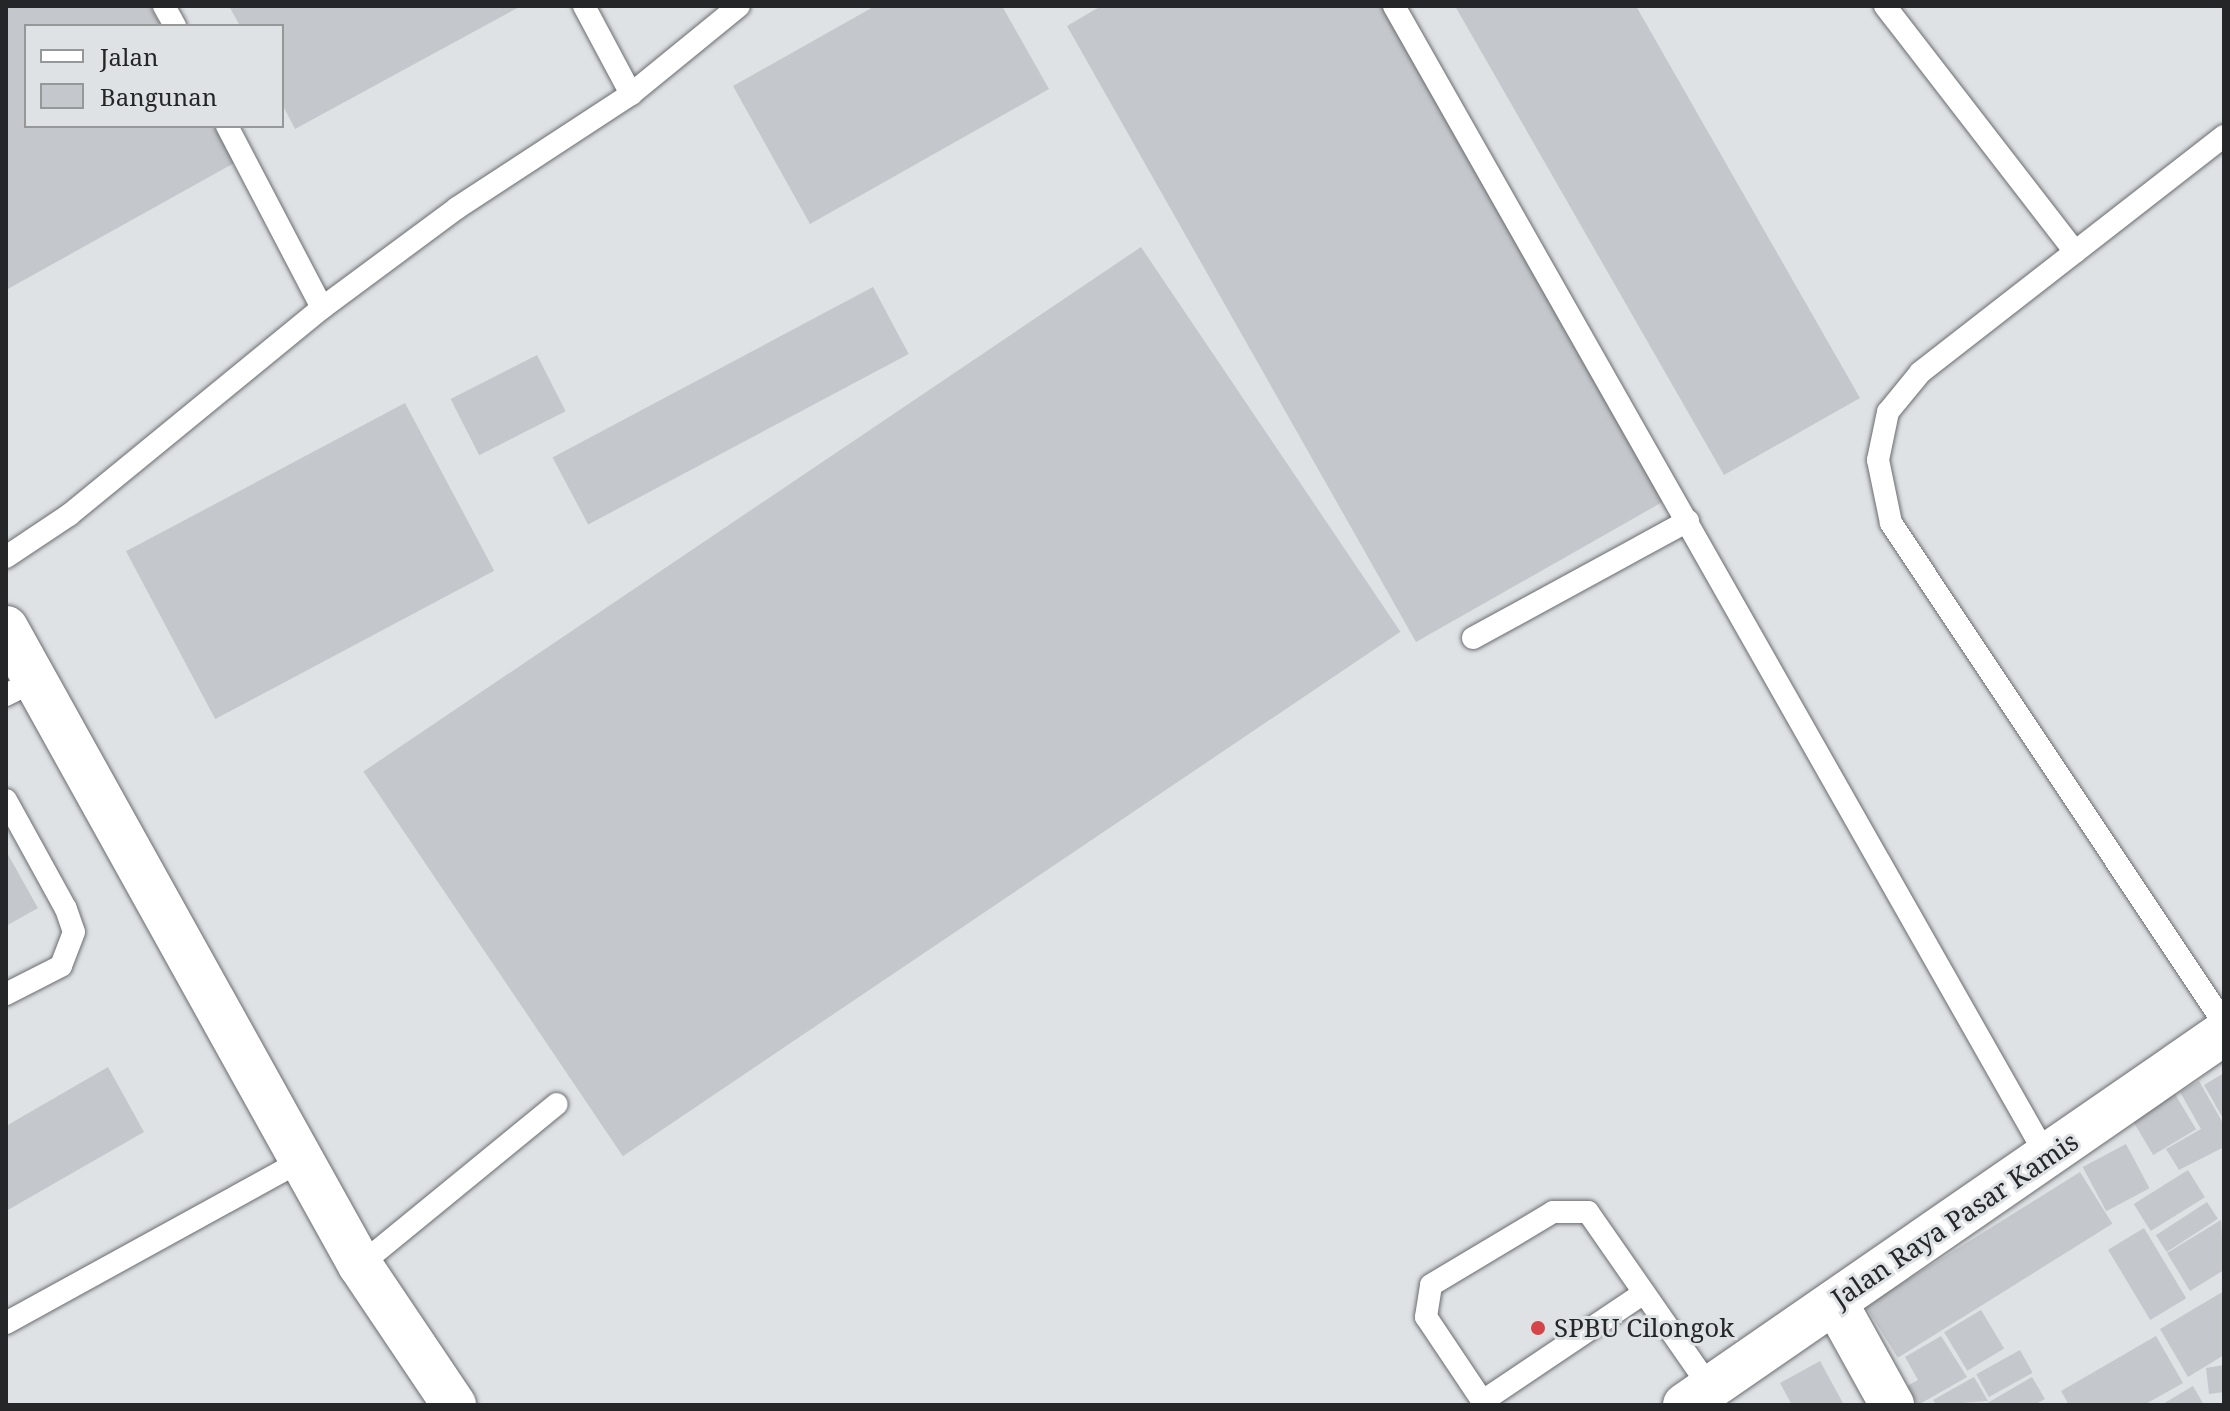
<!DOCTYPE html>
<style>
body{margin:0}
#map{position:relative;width:2230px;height:1411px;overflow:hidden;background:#dfe2e5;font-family:"Noto Serif",serif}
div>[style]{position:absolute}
.building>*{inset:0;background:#c4c7cb;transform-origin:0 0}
.roads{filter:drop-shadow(0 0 2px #6a6c6f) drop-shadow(0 0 2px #6a6c6f)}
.lane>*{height:22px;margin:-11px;padding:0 11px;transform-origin:11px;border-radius:11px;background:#fff}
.street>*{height:44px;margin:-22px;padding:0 22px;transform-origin:22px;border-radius:22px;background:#fff}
.secondary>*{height:44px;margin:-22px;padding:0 22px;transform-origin:22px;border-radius:22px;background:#fff}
.dots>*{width:22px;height:22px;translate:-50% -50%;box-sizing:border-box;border:4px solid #dfe2e5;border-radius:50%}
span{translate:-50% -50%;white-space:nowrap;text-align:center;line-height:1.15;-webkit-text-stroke:6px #dfe2e5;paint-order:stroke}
.street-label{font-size:26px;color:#252627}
.poi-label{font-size:26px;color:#252627}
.left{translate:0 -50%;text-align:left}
.frame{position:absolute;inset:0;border:8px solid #252627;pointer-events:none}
.legend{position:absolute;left:24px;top:24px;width:260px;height:104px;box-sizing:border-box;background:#dfe2e5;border:2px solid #959799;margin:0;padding:10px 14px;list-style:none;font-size:24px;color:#252627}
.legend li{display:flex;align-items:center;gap:16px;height:40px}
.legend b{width:40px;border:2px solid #959799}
</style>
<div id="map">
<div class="building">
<div style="clip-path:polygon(6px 6px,150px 6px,161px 26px,26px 26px,26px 126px,216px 126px,236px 162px,6px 290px)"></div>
<div style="clip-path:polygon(229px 6px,521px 6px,295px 129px,282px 104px,282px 26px,240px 26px)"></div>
<div style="clip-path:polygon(875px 6px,1002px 6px,1049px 89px,810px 224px,733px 86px)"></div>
<div style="clip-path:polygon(1101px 6px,1386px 6px,1666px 500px,1416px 642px,1067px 26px)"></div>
<div style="clip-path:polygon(1455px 6px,1636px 6px,1860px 398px,1724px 475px)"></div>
<div style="left:1141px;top:247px;width:464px;height:938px;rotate:56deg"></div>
<div style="left:873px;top:287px;width:76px;height:363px;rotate:62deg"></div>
<div style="left:537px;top:355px;width:63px;height:97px;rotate:63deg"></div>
<div style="left:405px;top:403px;width:190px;height:316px;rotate:62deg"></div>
<div style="clip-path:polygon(6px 851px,38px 908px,6px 926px)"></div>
<div style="clip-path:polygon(108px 1067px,144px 1132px,6px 1211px,6px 1126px)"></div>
<div style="clip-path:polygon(2224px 1073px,2224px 1120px,2204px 1085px)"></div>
<div style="clip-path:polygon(2199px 1081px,2224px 1125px,2224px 1147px,2179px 1170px,2166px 1149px,2201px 1129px,2180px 1092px)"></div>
<div style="left:2175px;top:1094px;width:41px;height:50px;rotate:59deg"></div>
<div style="left:2126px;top:1144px;width:50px;height:49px;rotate:62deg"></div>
<div style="left:2188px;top:1170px;width:32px;height:64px;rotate:58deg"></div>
<div style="left:2080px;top:1172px;width:61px;height:253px;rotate:58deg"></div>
<div style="left:2207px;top:1202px;width:20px;height:61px;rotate:57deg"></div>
<div style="clip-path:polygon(2221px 1220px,2224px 1270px,2190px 1291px,2167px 1253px)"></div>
<div style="left:2144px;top:1228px;width:82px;height:42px;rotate:59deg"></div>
<div style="clip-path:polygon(2224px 1291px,2224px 1355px,2188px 1377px,2160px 1329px)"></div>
<div style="left:1981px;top:1310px;width:45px;height:43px;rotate:59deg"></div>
<div style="clip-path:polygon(1941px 1336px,1967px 1377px,1918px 1405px,1907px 1386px,1918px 1380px,1905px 1357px)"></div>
<div style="clip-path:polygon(2156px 1336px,2183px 1383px,2144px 1405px,2069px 1405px,2061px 1391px)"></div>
<div style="left:2020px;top:1350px;width:26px;height:50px;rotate:61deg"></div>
<div style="clip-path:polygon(1820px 1361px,1844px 1405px,1792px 1405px,1780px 1383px)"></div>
<div style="clip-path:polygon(2224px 1365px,2224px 1392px,2209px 1394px,2206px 1368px)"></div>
<div style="clip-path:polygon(1974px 1377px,1988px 1401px,1936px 1405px,1933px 1400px)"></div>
<div style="clip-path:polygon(2032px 1377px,2045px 1399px,2034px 1405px,1984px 1405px)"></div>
<div style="clip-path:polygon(2193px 1386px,2204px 1405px,2161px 1405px)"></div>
</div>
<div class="roads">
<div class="lane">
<div style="left:164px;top:6px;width:23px;rotate:61deg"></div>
<div style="left:584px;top:6px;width:100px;rotate:61.9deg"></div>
<div style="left:1394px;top:6px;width:1323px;rotate:60.43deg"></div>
<div style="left:1885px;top:6px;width:311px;rotate:52.3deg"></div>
<div style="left:227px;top:126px;width:205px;rotate:62.4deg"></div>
<div style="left:2224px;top:136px;width:385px;rotate:142.1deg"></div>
<div style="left:1920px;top:373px;width:50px;rotate:129.4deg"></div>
<div style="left:1888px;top:412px;width:49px;rotate:101.8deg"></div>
<div style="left:1878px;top:460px;width:64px;rotate:78.3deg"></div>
<div style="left:1891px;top:523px;width:601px;rotate:56.34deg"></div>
<div style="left:6px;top:557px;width:76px;rotate:-33.7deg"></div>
<div style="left:69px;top:515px;width:327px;rotate:-39.3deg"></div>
<div style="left:322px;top:308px;width:168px;rotate:-36.5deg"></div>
<div style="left:457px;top:208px;width:208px;rotate:-33.2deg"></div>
<div style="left:631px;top:94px;width:139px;rotate:-39.2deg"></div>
<div style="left:1473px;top:638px;width:245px;rotate:-28.6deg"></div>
<div style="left:6px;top:695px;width:30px;rotate:-27deg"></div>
<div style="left:6px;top:800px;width:124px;rotate:61.2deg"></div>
<div style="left:66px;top:909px;width:24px;rotate:71deg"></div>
<div style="left:74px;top:932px;width:36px;rotate:111deg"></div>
<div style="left:61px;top:966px;width:62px;rotate:153deg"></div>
<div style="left:360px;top:1265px;width:254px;rotate:-39.3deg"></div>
<div style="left:6px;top:1323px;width:338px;rotate:-28.8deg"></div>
<div style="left:1483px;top:1401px;width:194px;rotate:-33.9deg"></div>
<div style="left:1485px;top:1405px;width:106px;rotate:-123.8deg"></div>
<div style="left:1426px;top:1317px;width:32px;rotate:-81deg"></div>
<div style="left:1431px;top:1285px;width:142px;rotate:-30.9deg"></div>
<div style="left:1553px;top:1212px;width:35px"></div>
<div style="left:1588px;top:1212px;width:219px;rotate:55.2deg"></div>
</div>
<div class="street">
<div style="left:6px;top:628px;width:729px;rotate:60.94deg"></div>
<div style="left:360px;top:1265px;width:169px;rotate:56.1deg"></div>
<div style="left:1835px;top:1302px;width:118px;rotate:61deg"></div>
</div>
<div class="secondary">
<div style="left:1685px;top:1405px;width:655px;rotate:-34.61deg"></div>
</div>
</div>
<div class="dots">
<div style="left:1538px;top:1328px;background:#d44449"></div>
</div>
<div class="street-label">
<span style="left:1955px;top:1220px;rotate:-34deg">Jalan Raya Pasar Kamis</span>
</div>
<div class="poi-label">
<span class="left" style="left:1554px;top:1328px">SPBU Cilongok</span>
</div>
<div class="frame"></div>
<ul class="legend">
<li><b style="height:10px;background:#fff"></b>Jalan</li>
<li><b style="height:22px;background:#c4c7cb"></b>Bangunan</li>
</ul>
</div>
